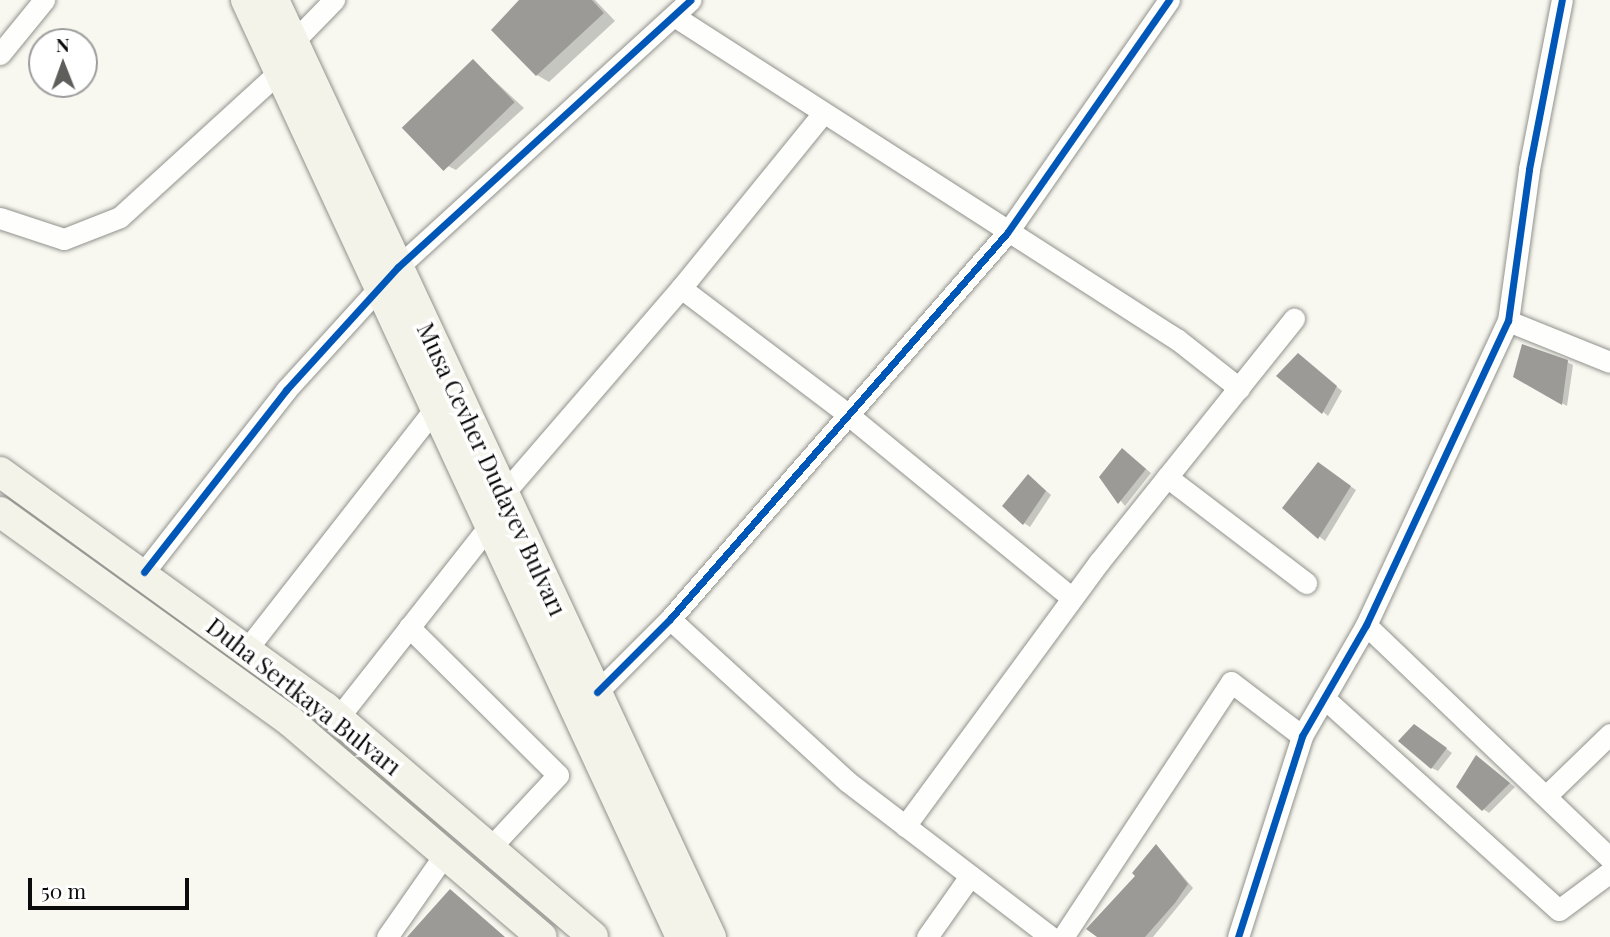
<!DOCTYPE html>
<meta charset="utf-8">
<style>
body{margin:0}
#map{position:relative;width:1610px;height:937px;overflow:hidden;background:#f8f8f0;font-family:"Playfair Display",serif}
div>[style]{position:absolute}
.green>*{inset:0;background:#dfecd3}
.shadow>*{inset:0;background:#0003}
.building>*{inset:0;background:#9c9a96;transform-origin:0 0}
.roads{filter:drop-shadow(0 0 2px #92928e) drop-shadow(0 0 2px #92928e)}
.minor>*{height:21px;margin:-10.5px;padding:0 10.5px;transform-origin:10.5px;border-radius:10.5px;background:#fefefd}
.secondary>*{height:30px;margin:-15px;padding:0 15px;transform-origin:15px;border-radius:15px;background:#f3f3e9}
.cycleway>*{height:7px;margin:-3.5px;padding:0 3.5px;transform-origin:3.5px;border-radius:3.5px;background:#0057b8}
span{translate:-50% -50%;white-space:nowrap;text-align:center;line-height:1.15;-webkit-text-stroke:7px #fff;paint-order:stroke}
.street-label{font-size:24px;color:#0b0b0b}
.north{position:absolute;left:28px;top:28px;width:70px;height:70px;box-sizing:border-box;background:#fff;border:2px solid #9d9d9d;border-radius:50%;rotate:359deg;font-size:19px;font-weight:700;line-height:28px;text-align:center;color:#0b0b0b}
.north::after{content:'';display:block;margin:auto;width:24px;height:32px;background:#5e5e5b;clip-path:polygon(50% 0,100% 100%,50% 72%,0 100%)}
.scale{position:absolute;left:28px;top:878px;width:161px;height:32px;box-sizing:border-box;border:4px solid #0b0b0b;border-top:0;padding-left:9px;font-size:21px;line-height:24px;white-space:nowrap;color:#0b0b0b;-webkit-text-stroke:5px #fff;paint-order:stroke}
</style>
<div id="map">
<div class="green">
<div style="clip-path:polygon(157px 601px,311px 713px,447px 830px,442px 835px,154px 607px)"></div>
</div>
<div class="shadow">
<div style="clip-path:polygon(521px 0,595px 0,615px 21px,549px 82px,537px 75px)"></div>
<div style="clip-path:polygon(473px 61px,524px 108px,456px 170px,446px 165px)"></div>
<div style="clip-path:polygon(1304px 359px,1342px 391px,1328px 416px,1279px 375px)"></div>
<div style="clip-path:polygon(1567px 362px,1573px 365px,1567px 406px,1515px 377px)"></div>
<div style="clip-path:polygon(1128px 454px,1151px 473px,1125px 506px,1101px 477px)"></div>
<div style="clip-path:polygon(1324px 468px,1356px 490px,1325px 541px,1284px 508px)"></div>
<div style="clip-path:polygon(1034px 480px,1051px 495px,1030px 527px,1024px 523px)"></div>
<div style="clip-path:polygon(1420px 729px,1452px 753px,1438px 771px,1432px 768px)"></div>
<div style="clip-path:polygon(1477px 757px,1515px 787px,1489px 813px,1483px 809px)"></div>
<div style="clip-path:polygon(1157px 846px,1193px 888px,1153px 937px,1100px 937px)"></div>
</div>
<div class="building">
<div style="clip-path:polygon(519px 0,592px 0,604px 13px,536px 76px,491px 30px)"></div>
<div style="left:473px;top:59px;width:60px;height:99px;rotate:46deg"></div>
<div style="clip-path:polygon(1522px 344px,1568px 360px,1562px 405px,1513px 377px)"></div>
<div style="clip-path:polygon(1298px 353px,1337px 386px,1322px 414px,1276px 376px)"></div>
<div style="clip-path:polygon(1122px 448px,1146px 469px,1118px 504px,1099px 477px)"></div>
<div style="clip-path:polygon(1318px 462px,1351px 486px,1318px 539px,1282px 508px)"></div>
<div style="clip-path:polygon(1028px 474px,1046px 491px,1023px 525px,1002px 506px)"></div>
<div style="clip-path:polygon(1414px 724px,1447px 748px,1431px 769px,1398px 741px)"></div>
<div style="clip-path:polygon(1476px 755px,1510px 783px,1482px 811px,1456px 787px)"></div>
<div style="clip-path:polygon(1156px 844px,1188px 884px,1175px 903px,1145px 937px,1097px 937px,1086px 929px,1135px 876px,1132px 873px)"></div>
<div style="clip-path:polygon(450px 889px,505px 937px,407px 937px)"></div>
</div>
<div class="roads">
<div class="minor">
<div style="left:674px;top:16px;width:599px;rotate:32.74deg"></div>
<div style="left:1178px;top:340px;width:78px;rotate:38.2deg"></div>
<div style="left:293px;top:42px;width:59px;rotate:-45.7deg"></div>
<div style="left:0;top:54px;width:70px;rotate:-50.8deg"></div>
<div style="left:0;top:218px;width:67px;rotate:18.2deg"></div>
<div style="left:64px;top:239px;width:60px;rotate:-21.4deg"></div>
<div style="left:120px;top:217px;width:215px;rotate:-42.4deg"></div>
<div style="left:681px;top:288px;width:207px;rotate:37.1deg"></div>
<div style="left:846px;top:413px;width:292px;rotate:39.3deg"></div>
<div style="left:1508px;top:321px;width:110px;rotate:21.9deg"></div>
<div style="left:1167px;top:477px;width:175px;rotate:37.3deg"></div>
<div style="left:504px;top:493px;width:271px;rotate:-49.2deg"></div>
<div style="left:681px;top:288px;width:225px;rotate:-50.9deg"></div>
<div style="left:144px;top:572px;width:231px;rotate:-52deg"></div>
<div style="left:286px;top:390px;width:166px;rotate:-47.7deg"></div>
<div style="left:398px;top:267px;width:396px;rotate:-42.4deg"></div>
<div style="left:670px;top:619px;width:241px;rotate:42.5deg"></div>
<div style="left:848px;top:782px;width:255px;rotate:37.4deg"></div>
<div style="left:1366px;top:625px;width:337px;rotate:43.7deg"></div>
<div style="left:409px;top:627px;width:210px;rotate:44.8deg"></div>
<div style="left:558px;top:775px;width:101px;rotate:133deg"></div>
<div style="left:247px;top:649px;width:303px;rotate:-52deg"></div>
<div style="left:597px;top:692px;width:103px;rotate:-45deg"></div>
<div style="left:670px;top:619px;width:512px;rotate:-48.88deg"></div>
<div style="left:1007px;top:233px;width:284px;rotate:-55.2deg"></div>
<div style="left:1324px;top:698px;width:316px;rotate:42.1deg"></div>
<div style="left:1559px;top:910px;width:64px;rotate:-36.7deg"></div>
<div style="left:338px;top:718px;width:244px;rotate:-51.8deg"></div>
<div style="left:1546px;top:796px;width:89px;rotate:-44.1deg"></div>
<div style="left:905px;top:826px;width:328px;rotate:-53.7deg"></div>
<div style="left:1099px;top:562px;width:312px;rotate:-51.3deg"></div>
<div style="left:387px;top:937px;width:101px;rotate:-55.1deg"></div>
<div style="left:927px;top:937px;width:75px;rotate:-54.8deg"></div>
<div style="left:1063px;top:937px;width:305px;rotate:-56.6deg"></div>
<div style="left:1231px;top:682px;width:89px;rotate:37.3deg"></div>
<div style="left:1238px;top:937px;width:211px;rotate:-72.3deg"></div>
<div style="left:1302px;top:736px;width:128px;rotate:-60deg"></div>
<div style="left:1366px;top:625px;width:336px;rotate:-65deg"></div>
<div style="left:1508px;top:321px;width:153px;rotate:-82.1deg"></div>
<div style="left:1529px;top:169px;width:172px;rotate:-79deg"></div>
</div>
<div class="secondary">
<div style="left:246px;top:0;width:1033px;rotate:65.1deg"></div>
<div style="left:274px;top:0;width:1034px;rotate:65deg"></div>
<div style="left:0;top:472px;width:401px;rotate:35.9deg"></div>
<div style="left:325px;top:707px;width:353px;rotate:40.6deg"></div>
<div style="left:0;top:512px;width:359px;rotate:35.8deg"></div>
<div style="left:291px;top:722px;width:330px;rotate:40.6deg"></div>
</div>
</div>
<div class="cycleway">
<div style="left:144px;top:572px;width:231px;rotate:-52deg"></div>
<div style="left:286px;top:390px;width:166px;rotate:-47.7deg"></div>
<div style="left:398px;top:267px;width:396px;rotate:-42.4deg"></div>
<div style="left:597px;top:692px;width:103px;rotate:-45deg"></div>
<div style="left:670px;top:619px;width:512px;rotate:-48.88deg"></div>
<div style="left:1007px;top:233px;width:284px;rotate:-55.2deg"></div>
<div style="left:1238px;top:937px;width:211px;rotate:-72.3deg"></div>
<div style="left:1302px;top:736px;width:128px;rotate:-60deg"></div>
<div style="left:1366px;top:625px;width:336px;rotate:-65deg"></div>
<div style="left:1508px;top:321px;width:153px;rotate:-82.1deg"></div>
<div style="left:1529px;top:169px;width:172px;rotate:-79deg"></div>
</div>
<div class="street-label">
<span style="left:492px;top:469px;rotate:65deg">Musa Cevher Dudayev Bulvarı</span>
<span style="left:304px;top:696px;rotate:38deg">Duha Sertkaya Bulvarı</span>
</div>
<div class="north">N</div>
<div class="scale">50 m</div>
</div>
